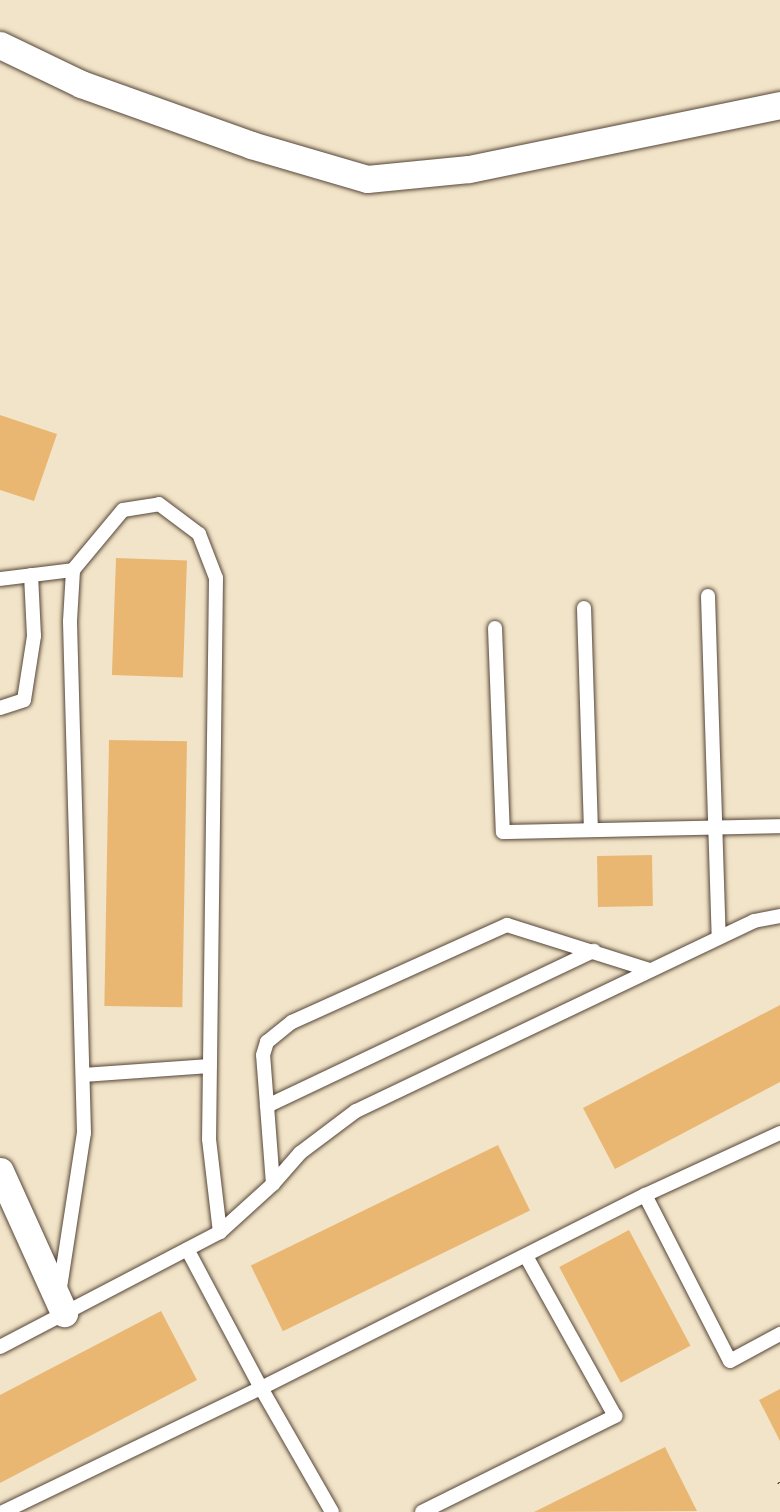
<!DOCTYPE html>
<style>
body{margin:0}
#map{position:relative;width:780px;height:1512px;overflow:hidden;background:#f2e4c8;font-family:Caveat,sans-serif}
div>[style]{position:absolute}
.building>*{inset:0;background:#eab773;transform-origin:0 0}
.path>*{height:4px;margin-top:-2px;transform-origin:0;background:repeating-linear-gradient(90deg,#564638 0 1.5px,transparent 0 6px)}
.roads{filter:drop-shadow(0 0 2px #564638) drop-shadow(0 0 2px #564638)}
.service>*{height:14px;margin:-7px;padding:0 7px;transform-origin:7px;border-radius:7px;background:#fff}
.minor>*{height:27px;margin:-13.5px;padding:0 13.5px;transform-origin:13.5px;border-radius:13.5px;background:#fff}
span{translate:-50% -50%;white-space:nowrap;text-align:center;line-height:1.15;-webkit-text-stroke:4.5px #fbf7ec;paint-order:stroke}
</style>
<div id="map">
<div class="building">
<div style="clip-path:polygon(0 415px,57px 434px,34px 501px,0 490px)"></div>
<div style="left:116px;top:558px;width:71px;height:117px;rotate:2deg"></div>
<div style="left:109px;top:740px;width:78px;height:266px;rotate:1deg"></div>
<div style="left:652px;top:855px;width:51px;height:55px;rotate:89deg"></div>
<div style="clip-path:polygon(780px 1005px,780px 1082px,615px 1169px,583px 1108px)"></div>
<div style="left:498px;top:1145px;width:73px;height:275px;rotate:64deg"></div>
<div style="left:629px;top:1230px;width:131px;height:79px;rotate:62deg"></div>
<div style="clip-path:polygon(161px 1311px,197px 1380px,0 1483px,0 1395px)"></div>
<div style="clip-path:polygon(780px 1389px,780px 1441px,759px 1400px)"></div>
<div style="clip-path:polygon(665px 1447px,697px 1511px,534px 1512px)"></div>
</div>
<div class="path">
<div style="left:779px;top:1482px;width:2px;rotate:63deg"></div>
</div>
<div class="roads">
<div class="service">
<div style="left:0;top:579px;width:74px;rotate:-7deg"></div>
<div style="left:708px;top:596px;width:341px;rotate:88.2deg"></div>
<div style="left:584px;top:608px;width:221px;rotate:88.2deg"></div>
<div style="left:495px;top:628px;width:204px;rotate:87.8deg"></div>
<div style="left:503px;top:832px;width:277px;rotate:-1.2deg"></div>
<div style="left:0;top:708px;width:25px;rotate:-18deg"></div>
<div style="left:24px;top:700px;width:65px;rotate:-81.1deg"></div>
<div style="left:34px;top:636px;width:61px;rotate:-92.8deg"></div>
<div style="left:83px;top:1075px;width:127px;rotate:-4.1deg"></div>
<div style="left:267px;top:1106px;width:362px;rotate:-25.4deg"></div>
<div style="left:780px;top:1133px;width:149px;rotate:155.3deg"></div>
<div style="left:645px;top:1195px;width:186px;rotate:62.9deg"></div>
<div style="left:730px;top:1361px;width:57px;rotate:-28.4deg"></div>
<div style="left:273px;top:1184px;width:129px;rotate:-94.4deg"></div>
<div style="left:263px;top:1055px;width:14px;rotate:-73deg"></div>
<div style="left:267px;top:1042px;width:32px;rotate:-39deg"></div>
<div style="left:292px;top:1022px;width:236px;rotate:-24.3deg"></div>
<div style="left:507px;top:925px;width:150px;rotate:17.5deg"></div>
<div style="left:59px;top:1294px;width:163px;rotate:-81.2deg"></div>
<div style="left:84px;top:1133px;width:512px;rotate:-91.57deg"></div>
<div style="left:70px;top:621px;width:51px;rotate:-86.6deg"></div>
<div style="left:73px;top:570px;width:78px;rotate:-50.2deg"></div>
<div style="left:123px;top:510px;width:36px;rotate:-9deg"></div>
<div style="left:159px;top:504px;width:50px;rotate:36.9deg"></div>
<div style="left:199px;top:534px;width:47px;rotate:68.9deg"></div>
<div style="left:216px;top:578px;width:561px;rotate:90.71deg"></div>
<div style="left:209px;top:1139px;width:94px;rotate:83.3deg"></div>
<div style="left:0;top:1347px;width:248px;rotate:-27.6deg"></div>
<div style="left:220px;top:1232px;width:72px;rotate:-42.2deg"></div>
<div style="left:273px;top:1184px;width:41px;rotate:-48.9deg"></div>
<div style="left:300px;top:1153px;width:70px;rotate:-36.9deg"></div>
<div style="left:356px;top:1111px;width:441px;rotate:-25.5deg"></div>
<div style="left:754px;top:921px;width:26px;rotate:-11deg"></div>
<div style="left:3px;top:1512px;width:286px;rotate:-25.7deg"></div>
<div style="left:261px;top:1388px;width:157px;rotate:-118deg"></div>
<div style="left:332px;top:1512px;width:143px;rotate:-119.8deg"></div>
<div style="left:261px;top:1388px;width:430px;rotate:-26.7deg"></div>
<div style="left:422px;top:1512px;width:216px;rotate:-26.4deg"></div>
<div style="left:615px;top:1416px;width:183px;rotate:-119.1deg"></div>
</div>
<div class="minor">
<div style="left:0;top:45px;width:90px;rotate:25.7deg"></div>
<div style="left:81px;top:84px;width:181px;rotate:19.7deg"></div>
<div style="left:251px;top:145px;width:121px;rotate:16.3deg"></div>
<div style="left:367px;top:179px;width:102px;rotate:-5.6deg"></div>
<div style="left:469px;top:169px;width:318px;rotate:-11.6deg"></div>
<div style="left:0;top:1171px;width:156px;rotate:65.7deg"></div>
</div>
</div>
</div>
